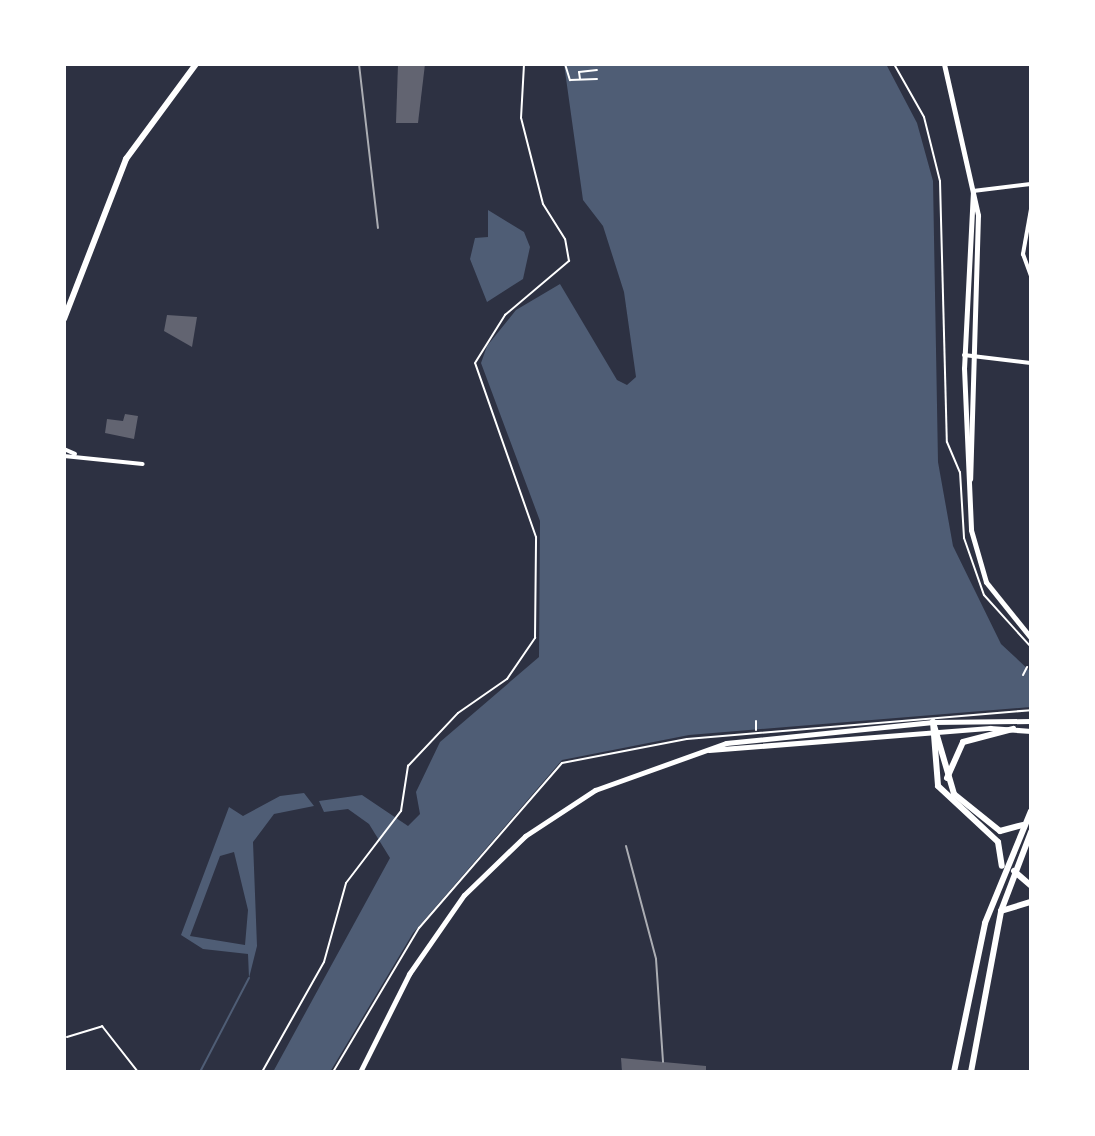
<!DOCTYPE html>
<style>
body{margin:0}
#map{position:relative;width:1095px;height:1136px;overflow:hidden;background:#2d3142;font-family:"PT Serif",serif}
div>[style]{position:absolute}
.water>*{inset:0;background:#4f5d75}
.stream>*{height:2px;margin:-1px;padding:0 1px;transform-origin:1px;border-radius:1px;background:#4f5d75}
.building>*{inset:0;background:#626471}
.path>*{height:2px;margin:-1px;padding:0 1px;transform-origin:1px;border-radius:1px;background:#fff}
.minor>*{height:4px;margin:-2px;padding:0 2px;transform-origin:2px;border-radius:2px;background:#fff}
.secondary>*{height:5px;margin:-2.5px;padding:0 2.5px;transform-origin:2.5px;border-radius:2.5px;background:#fff}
.primary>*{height:6px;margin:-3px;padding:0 3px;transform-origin:3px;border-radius:3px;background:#fff}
.tram>*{height:2px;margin:-1px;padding:0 1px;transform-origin:1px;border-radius:1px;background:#abadb3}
span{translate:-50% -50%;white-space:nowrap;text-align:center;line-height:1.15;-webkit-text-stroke:6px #fff;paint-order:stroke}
.frame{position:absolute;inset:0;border:66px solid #fff;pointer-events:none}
</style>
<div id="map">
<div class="water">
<div style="clip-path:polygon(564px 64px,886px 64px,917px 123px,933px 181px,938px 462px,953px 546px,1001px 644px,1031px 672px,1031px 707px,689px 735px,562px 760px,413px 933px,330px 1072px,273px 1072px,390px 858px,369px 824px,348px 809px,324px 812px,319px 801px,362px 795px,408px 826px,420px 814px,416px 792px,440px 742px,539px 657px,540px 521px,481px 363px,487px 346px,516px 310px,560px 284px,617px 380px,627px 385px,636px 377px,624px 292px,603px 226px,583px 200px)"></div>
<div style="clip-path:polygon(488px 210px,524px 232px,530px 247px,523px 279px,487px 302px,470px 259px,475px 238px,488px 237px)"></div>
<div style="clip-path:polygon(evenodd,304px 793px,314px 806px,274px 814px,253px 842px,257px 946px,249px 978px,248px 954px,203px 949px,181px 935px,229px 807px,243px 816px,280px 796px,304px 793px,234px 852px,248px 910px,245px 945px,190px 936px,220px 856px,234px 852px)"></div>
</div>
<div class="stream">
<div style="left:200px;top:1072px;width:106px;rotate:-62.5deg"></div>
</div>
<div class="building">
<div style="clip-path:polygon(398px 64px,425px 64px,418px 123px,396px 123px)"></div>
<div style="clip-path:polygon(167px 315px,197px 317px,192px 347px,164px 331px)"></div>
<div style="clip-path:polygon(125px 414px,138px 416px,134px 439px,105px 433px,107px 419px,123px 421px)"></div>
<div style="clip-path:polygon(621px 1058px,706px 1066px,706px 1072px,622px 1072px)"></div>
</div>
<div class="path">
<div style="left:565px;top:64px;width:17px;rotate:73deg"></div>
<div style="left:570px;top:80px;width:27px;rotate:-2deg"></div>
<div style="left:894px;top:64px;width:61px;rotate:60.5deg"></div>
<div style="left:924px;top:117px;width:66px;rotate:76deg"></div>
<div style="left:940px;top:181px;width:261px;rotate:88.5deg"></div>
<div style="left:947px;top:442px;width:33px;rotate:67deg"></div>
<div style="left:960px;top:472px;width:66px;rotate:86.5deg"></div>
<div style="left:964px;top:538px;width:60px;rotate:70.7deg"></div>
<div style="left:984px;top:595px;width:70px;rotate:47.9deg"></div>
<div style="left:580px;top:79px;width:7px;rotate:-98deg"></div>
<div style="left:579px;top:72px;width:18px;rotate:-6deg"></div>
<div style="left:1023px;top:675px;width:9px;rotate:-63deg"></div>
<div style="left:756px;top:721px;width:9px;rotate:90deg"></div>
<div style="left:67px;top:1037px;width:37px;rotate:-17deg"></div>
<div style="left:102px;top:1026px;width:58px;rotate:52deg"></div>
<div style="left:262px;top:1072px;width:126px;rotate:-60.6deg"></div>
<div style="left:324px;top:962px;width:82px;rotate:-74.4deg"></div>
<div style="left:346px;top:883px;width:91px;rotate:-52.6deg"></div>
<div style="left:401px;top:811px;width:46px;rotate:-81.2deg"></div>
<div style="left:408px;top:766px;width:73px;rotate:-46.7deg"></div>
<div style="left:458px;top:713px;width:60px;rotate:-34.8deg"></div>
<div style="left:507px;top:679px;width:50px;rotate:-55.7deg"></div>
<div style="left:535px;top:638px;width:101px;rotate:-89.4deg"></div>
<div style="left:536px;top:537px;width:184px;rotate:-109.3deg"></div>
<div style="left:475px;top:363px;width:57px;rotate:-58deg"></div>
<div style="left:505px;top:315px;width:84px;rotate:-40.2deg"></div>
<div style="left:569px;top:261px;width:22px;rotate:-100deg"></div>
<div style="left:565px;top:239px;width:41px;rotate:-122.2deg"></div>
<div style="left:543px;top:204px;width:89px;rotate:-104.3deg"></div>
<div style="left:521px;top:118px;width:54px;rotate:-86.8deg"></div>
<div style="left:333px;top:1072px;width:168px;rotate:-59.2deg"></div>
<div style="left:419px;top:928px;width:218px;rotate:-49.1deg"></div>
<div style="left:562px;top:763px;width:127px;rotate:-10.9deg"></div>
<div style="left:687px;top:739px;width:345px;rotate:-4.8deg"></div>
</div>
<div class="minor">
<div style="left:973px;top:191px;width:58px;rotate:-6.9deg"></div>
<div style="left:1031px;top:209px;width:46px;rotate:100.1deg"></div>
<div style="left:1023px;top:254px;width:23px;rotate:70deg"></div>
<div style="left:964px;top:355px;width:67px;rotate:6.8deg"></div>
<div style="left:64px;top:449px;width:12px;rotate:24deg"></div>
<div style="left:64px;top:456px;width:79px;rotate:5.8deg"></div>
</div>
<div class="secondary">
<div style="left:944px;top:64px;width:155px;rotate:77.3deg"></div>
<div style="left:978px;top:215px;width:264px;rotate:91.7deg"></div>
<div style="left:973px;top:191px;width:177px;rotate:92.9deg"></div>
<div style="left:964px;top:368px;width:162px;rotate:87.5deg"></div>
<div style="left:971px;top:530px;width:54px;rotate:73.9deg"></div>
<div style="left:986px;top:582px;width:72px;rotate:51.2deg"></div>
<div style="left:709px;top:750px;width:282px;rotate:-4.5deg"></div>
<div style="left:990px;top:728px;width:41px;rotate:4.2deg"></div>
<div style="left:360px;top:1072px;width:110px;rotate:-63.4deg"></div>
<div style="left:409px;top:974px;width:96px;rotate:-55.2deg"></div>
<div style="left:464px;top:895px;width:85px;rotate:-44deg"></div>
<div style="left:525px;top:836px;width:84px;rotate:-33.3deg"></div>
<div style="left:595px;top:790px;width:139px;rotate:-19.7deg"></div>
<div style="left:726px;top:743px;width:208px;rotate:-5.8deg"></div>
<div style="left:933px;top:722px;width:98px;rotate:-0.6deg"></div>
</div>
<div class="primary">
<div style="left:64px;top:319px;width:172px;rotate:-68.8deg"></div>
<div style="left:126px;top:159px;width:118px;rotate:-53.6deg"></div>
<div style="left:933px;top:722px;width:64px;rotate:85.5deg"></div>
<div style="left:938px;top:786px;width:82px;rotate:43deg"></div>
<div style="left:998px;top:842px;width:24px;rotate:81deg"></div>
<div style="left:933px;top:722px;width:75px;rotate:73.7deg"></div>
<div style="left:954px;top:794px;width:59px;rotate:38.8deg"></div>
<div style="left:1000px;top:831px;width:23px;rotate:-15deg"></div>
<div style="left:947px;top:778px;width:39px;rotate:-66deg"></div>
<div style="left:963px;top:742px;width:52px;rotate:-14.6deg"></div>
<div style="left:1014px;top:871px;width:23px;rotate:41deg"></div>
<div style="left:1001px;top:911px;width:31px;rotate:-17deg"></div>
<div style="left:954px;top:1072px;width:152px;rotate:-78.2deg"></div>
<div style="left:985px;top:923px;width:121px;rotate:-67.7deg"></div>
<div style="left:971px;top:1072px;width:164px;rotate:-79.4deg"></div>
<div style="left:1001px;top:911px;width:85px;rotate:-69.2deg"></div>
</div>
<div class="tram">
<div style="left:359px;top:64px;width:165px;rotate:83.4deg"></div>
<div style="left:626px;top:846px;width:117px;rotate:75.1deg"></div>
<div style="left:656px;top:959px;width:103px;rotate:86.1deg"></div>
</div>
<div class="frame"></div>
</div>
